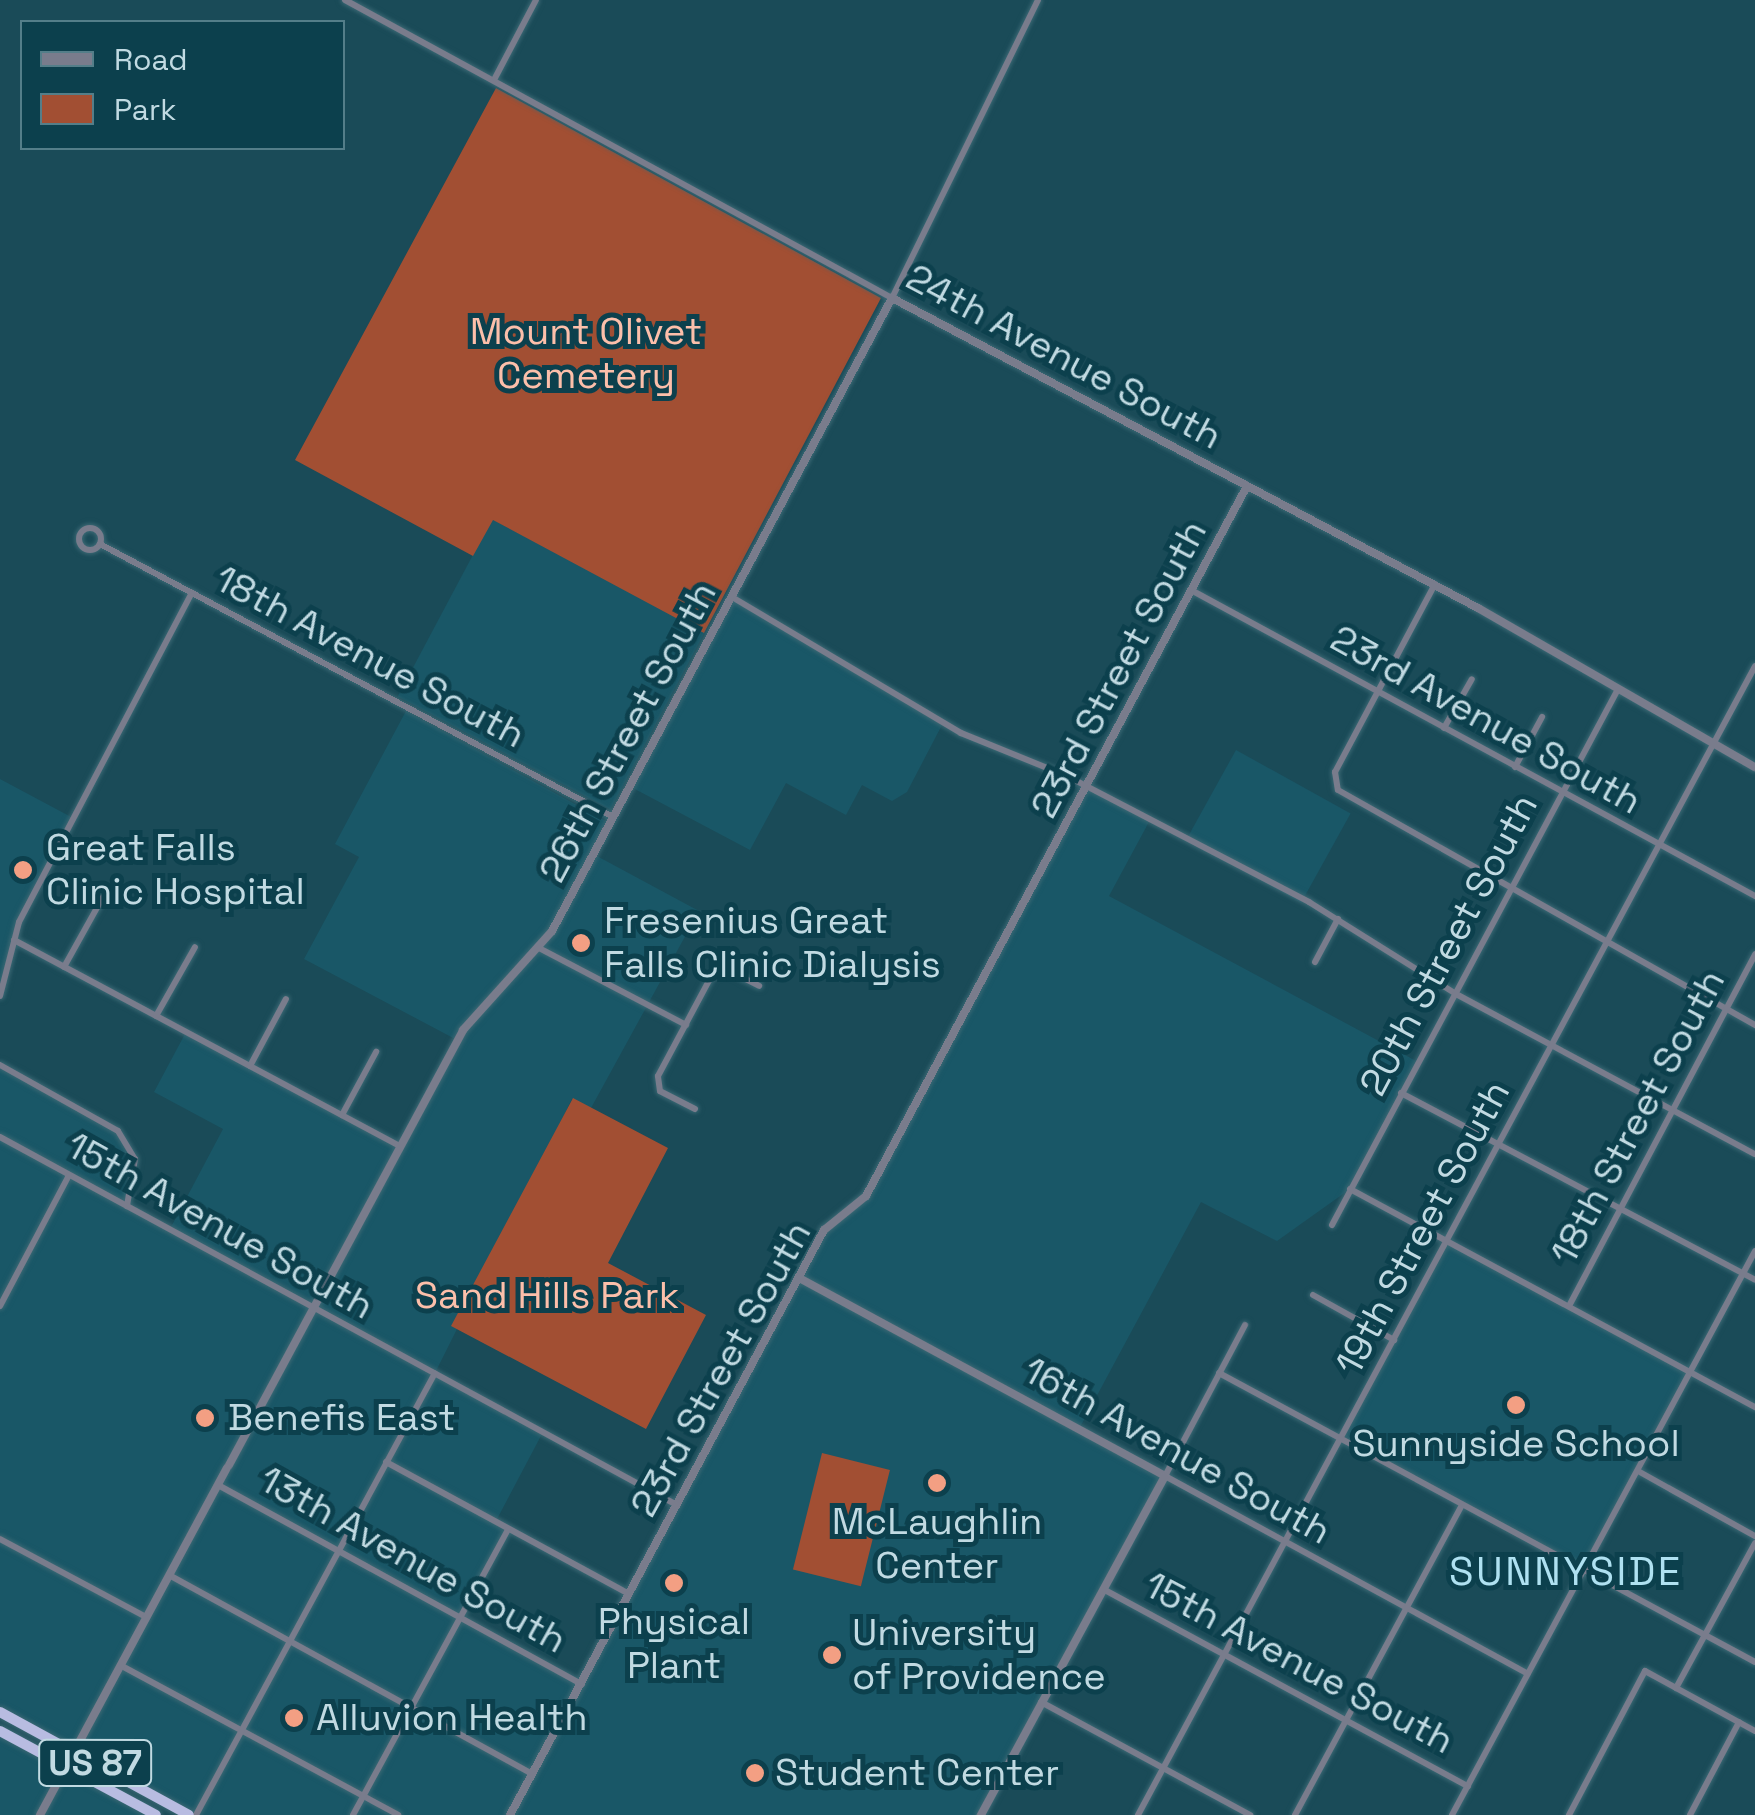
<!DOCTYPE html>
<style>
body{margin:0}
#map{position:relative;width:1755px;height:1815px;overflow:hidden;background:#1a4b58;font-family:"Space Grotesk",sans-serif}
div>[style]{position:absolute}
.built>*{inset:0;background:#195767;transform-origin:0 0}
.green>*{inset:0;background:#a24f33;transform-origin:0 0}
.roads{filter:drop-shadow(0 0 2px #3b6874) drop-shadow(0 0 2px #3b6874)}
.minor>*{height:6px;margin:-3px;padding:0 3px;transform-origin:3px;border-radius:3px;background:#797c8c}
.minor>.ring{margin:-3px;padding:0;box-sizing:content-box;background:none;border:6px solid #797c8c;border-radius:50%}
.tertiary>*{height:8px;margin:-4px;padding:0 4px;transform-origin:4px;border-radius:4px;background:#797c8c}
.trunk>*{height:10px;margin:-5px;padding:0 5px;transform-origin:5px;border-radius:5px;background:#b8bce1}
.dots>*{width:28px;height:28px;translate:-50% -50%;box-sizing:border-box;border:5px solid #0c404d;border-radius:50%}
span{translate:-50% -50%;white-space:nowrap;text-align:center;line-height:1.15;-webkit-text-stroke:10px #0c404d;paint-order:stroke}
.shield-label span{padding:2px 8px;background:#0c404d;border:2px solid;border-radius:8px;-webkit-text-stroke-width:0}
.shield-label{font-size:35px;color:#c1dae2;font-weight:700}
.park-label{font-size:38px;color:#fcbfaa}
.street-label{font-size:38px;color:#c1dae2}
.poi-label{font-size:38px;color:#c1dae2}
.left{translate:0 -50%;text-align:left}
.neighbourhood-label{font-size:40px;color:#afe1f1;letter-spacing:2.5px}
.legend{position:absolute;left:20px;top:20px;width:325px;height:130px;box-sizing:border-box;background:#0c404d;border:2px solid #547e89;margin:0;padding:12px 18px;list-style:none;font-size:30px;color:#c1dae2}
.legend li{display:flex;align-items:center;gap:20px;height:50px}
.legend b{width:50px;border:2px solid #547e89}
</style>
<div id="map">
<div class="built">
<div style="left:492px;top:519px;width:241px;height:201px;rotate:28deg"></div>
<div style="clip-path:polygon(732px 597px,943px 723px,907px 792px,892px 801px,862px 785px,846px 815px,786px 783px,750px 850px,631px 787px)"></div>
<div style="clip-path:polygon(406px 711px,611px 824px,595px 855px,699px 911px,591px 1108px,572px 1099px,435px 1373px,543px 1432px,496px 1521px,508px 1529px,461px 1617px,581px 1683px,824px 1230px,866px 1196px,1087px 787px,1150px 820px,1109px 896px,1418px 1062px,1350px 1189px,1277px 1241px,1201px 1202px,1079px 1429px,1165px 1476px,981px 1815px,189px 1815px,0 1712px,0 1065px,118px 1131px,135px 1159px,127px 1206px,170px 1229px,223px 1129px,154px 1092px,186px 1032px,400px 1146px,457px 1040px,304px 959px,359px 857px,335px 844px)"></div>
<div style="left:1236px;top:750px;width:131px;height:102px;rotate:29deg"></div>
<div style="clip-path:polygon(0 779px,73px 818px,19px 922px,0 996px)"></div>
<div style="left:1448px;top:1242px;width:275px;height:224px;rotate:28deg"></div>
<div style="clip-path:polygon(0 1731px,156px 1815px,0 1815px)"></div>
</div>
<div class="green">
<div style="clip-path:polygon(496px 88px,881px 298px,704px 633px,493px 520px,473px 556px,295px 460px)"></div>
<div style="clip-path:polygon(573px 1098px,668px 1148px,608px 1263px,706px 1315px,646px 1429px,451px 1326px)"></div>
<div style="left:822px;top:1453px;width:70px;height:120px;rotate:14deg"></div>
</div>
<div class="roads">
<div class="minor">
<div style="left:345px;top:0;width:623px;rotate:28.58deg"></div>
<div style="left:892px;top:298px;width:332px;rotate:-63.9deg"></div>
<div style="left:495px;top:78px;width:88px;rotate:-62.3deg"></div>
<div class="ring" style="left:79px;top:528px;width:16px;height:16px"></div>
<div style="left:100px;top:544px;width:581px;rotate:28.02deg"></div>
<div style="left:1435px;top:584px;width:213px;rotate:118deg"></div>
<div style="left:1335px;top:772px;width:18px;rotate:81deg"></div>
<div style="left:1338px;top:790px;width:479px;rotate:29.4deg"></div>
<div style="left:1191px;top:590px;width:642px;rotate:28.48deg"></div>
<div style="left:732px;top:597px;width:266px;rotate:30.7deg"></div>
<div style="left:961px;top:733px;width:114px;rotate:22.1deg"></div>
<div style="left:1067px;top:776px;width:273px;rotate:27.5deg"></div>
<div style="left:1309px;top:902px;width:173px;rotate:32deg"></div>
<div style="left:1456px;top:994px;width:339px;rotate:28.2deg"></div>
<div style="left:1444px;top:728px;width:56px;rotate:-60.3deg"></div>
<div style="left:1515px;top:767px;width:57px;rotate:-61.6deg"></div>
<div style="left:14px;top:940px;width:438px;rotate:28.1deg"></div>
<div style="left:539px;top:948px;width:166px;rotate:27.6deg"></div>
<div style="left:1315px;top:962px;width:49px;rotate:-61.9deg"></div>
<div style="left:64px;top:967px;width:80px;rotate:-60.9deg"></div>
<div style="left:0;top:996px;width:76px;rotate:-75.6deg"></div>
<div style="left:19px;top:922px;width:372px;rotate:-62.3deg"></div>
<div style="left:156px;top:1016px;width:79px;rotate:-60.5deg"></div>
<div style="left:0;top:1065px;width:135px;rotate:29.2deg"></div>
<div style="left:118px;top:1131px;width:33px;rotate:59deg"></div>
<div style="left:135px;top:1159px;width:48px;rotate:99.7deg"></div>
<div style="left:250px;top:1066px;width:76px;rotate:-61.8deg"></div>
<div style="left:1401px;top:1093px;width:400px;rotate:27.8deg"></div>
<div style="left:695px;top:1109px;width:39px;rotate:-153deg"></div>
<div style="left:660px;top:1091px;width:15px;rotate:-98deg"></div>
<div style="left:658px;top:1076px;width:115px;rotate:-61.9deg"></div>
<div style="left:712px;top:975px;width:17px;rotate:-17deg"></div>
<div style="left:728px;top:970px;width:35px;rotate:27deg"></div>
<div style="left:342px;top:1115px;width:72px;rotate:-61.6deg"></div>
<div style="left:0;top:1137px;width:771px;rotate:28.53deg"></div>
<div style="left:1350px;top:1189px;width:460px;rotate:28.3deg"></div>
<div style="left:1332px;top:1225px;width:605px;rotate:-61.91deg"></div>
<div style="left:1313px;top:1295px;width:93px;rotate:29.1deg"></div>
<div style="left:0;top:1306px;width:148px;rotate:-62.2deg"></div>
<div style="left:1569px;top:1306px;width:398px;rotate:-62.1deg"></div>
<div style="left:1245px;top:1325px;width:171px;rotate:117.9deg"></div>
<div style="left:1165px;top:1476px;width:413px;rotate:28.6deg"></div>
<div style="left:1219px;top:1373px;width:609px;rotate:28.33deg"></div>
<div style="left:386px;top:1462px;width:277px;rotate:28.5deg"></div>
<div style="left:1638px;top:1471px;width:134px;rotate:29.1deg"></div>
<div style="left:218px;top:1485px;width:415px;rotate:28.7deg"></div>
<div style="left:0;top:1539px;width:166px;rotate:28.1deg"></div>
<div style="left:169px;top:1575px;width:415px;rotate:28.7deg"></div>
<div style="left:1103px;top:1589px;width:415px;rotate:28.4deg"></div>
<div style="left:120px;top:1665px;width:316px;rotate:28.3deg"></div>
<div style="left:1676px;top:1688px;width:165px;rotate:-61.4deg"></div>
<div style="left:1041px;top:1702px;width:238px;rotate:28.4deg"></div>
<div style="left:196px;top:1815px;width:502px;rotate:-61.6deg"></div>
<div style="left:353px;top:1815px;width:325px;rotate:-61.5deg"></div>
<div style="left:1138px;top:1815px;width:1304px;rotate:-61.76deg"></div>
<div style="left:1295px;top:1815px;width:352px;rotate:-61.7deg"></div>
<div style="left:1452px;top:1815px;width:640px;rotate:-61.75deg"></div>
<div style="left:1569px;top:1815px;width:163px;rotate:-62.2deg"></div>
<div style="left:1645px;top:1671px;width:125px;rotate:28.6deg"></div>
<div style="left:1690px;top:1815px;width:105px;rotate:-62.2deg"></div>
</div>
<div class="tertiary">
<div style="left:799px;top:1278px;width:416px;rotate:28.4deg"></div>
<div style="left:1165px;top:1476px;width:386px;rotate:118.5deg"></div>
<div style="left:229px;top:1465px;width:494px;rotate:-61.7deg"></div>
<div style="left:463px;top:1030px;width:133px;rotate:-48deg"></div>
<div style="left:552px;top:931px;width:719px;rotate:-61.76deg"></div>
<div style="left:892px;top:298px;width:663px;rotate:27.88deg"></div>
<div style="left:1478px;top:608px;width:319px;rotate:29.9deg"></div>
<div style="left:40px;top:1815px;width:394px;rotate:-61.7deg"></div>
<div style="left:510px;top:1815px;width:664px;rotate:-61.78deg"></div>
<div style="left:824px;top:1230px;width:54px;rotate:-39deg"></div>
<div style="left:866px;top:1196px;width:806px;rotate:-61.78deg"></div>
</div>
<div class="trunk">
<div style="left:0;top:1712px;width:215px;rotate:28.6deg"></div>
<div style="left:0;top:1731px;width:177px;rotate:28.3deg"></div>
</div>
</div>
<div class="dots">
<div style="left:23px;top:870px;background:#f39f83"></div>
<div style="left:581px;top:943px;background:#f39f83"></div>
<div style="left:1516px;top:1405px;background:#f39f83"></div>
<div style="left:205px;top:1418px;background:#f39f83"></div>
<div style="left:937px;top:1483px;background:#f39f83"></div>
<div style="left:674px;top:1583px;background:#f39f83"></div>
<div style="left:832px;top:1655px;background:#f39f83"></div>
<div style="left:294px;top:1718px;background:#f39f83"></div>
<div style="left:755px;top:1773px;background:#f39f83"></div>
</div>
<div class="shield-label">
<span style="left:95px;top:1763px">US 87</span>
</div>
<div class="park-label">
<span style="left:586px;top:354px">Mount Olivet<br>Cemetery</span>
<span style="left:547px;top:1296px">Sand Hills Park</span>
</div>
<div class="street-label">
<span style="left:1064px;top:357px;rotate:28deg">24th Avenue South</span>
<span style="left:370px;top:657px;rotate:28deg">18th Avenue South</span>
<span style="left:1119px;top:669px;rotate:-62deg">23rd Street South</span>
<span style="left:1486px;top:720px;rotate:29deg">23rd Avenue South</span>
<span style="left:628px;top:732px;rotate:-62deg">26th Street South</span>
<span style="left:1449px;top:945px;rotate:-62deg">20th Street South</span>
<span style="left:1638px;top:1117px;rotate:-62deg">18th Street South</span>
<span style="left:220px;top:1226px;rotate:29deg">15th Avenue South</span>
<span style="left:1423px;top:1228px;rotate:-62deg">19th Street South</span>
<span style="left:721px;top:1369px;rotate:-61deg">23rd Street South</span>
<span style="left:1177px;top:1451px;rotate:29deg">16th Avenue South</span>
<span style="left:413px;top:1560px;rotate:29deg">13th Avenue South</span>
<span style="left:1299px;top:1663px;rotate:28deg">15th Avenue South</span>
</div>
<div class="poi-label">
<span class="left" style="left:46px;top:870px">Great Falls<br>Clinic Hospital</span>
<span class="left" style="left:604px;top:943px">Fresenius Great<br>Falls Clinic Dialysis</span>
<span class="left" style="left:228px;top:1418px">Benefis East</span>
<span style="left:1516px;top:1444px">Sunnyside School</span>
<span style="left:937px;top:1544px">McLaughlin<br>Center</span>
<span style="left:674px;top:1644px">Physical<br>Plant</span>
<span class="left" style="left:852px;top:1655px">University<br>of Providence</span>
<span class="left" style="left:316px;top:1718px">Alluvion Health</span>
<span class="left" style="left:775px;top:1773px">Student Center</span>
</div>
<div class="neighbourhood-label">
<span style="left:1566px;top:1572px">SUNNYSIDE</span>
</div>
<ul class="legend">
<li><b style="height:12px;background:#797c8c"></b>Road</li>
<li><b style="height:28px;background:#a24f33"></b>Park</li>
</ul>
</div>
